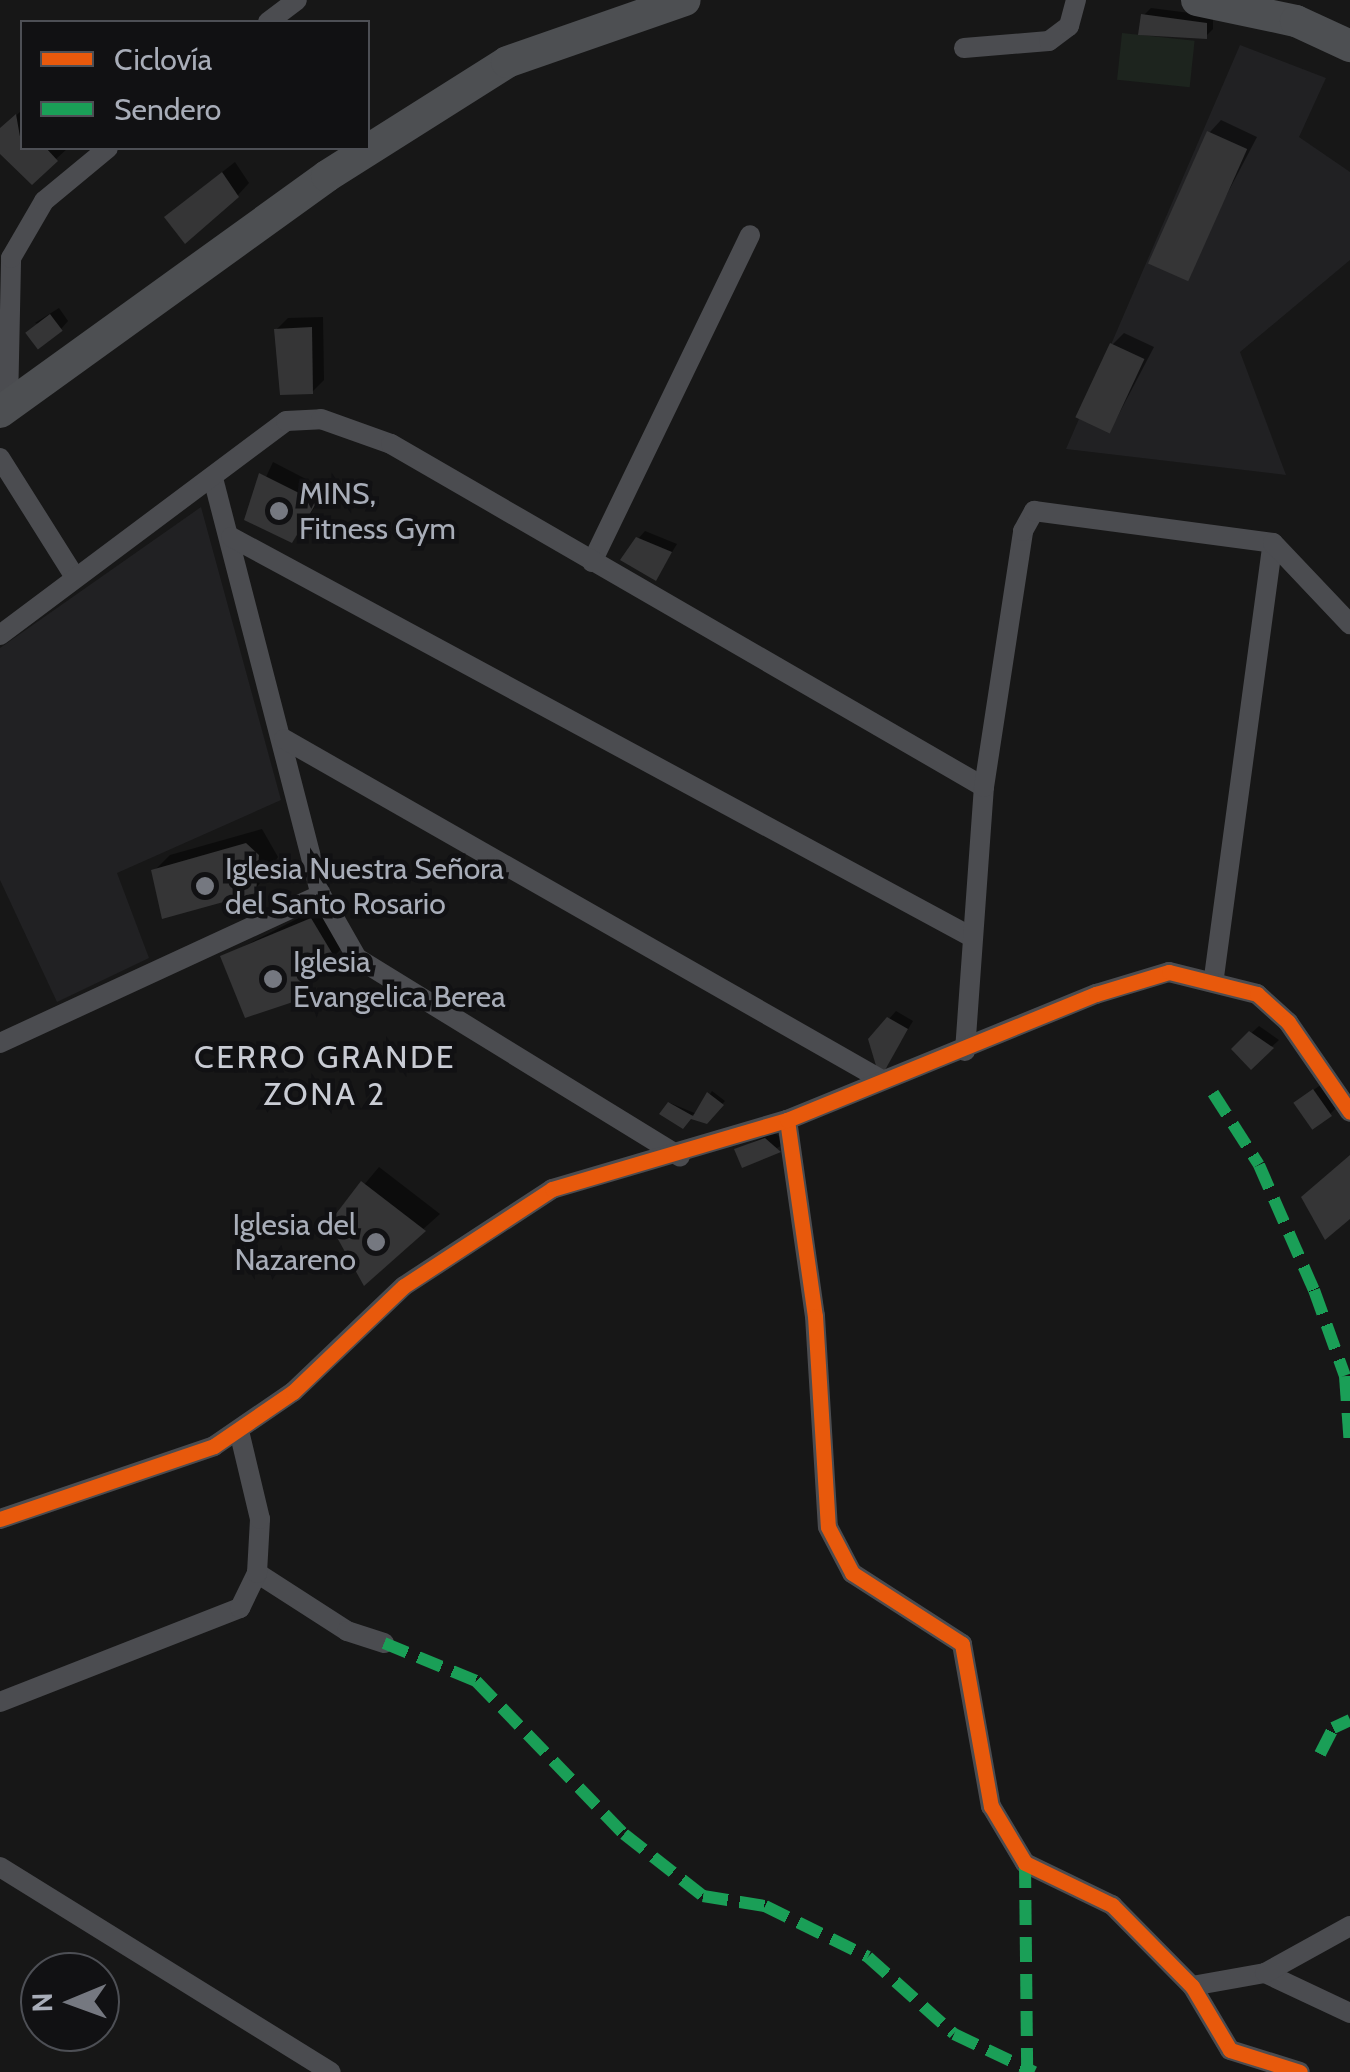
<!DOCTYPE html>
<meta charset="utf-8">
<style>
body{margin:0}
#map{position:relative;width:1350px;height:2072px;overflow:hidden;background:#171717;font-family:Cabin,sans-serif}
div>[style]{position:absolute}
.built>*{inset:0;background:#212123}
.green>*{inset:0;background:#1d241e;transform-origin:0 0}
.shadow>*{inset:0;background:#0007}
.building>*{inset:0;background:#353536;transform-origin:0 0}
.street>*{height:20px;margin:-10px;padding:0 10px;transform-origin:10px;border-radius:10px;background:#4b4c50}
.primary>*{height:32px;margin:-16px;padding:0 16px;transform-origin:16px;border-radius:16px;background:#4d4f52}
.quiet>*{height:12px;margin-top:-6px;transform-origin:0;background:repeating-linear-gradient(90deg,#1a9f57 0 25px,transparent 0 37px)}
.cycleway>*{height:15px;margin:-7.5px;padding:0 7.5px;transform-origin:7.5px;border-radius:7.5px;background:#e8590c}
.dots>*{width:28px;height:28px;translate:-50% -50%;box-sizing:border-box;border:5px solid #111113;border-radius:50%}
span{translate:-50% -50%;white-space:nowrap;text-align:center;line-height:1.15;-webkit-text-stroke:9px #111113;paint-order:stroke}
.poi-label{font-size:30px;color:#a8adb8}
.left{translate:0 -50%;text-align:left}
.right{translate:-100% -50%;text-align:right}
.neighbourhood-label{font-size:32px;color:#c9ccd4;letter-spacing:2.5px}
.legend{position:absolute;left:20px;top:20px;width:350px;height:130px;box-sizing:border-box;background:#111113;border:2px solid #4d4f55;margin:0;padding:12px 18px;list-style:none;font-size:30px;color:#a8adb8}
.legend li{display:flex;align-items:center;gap:20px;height:50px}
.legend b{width:50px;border:2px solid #4d4f55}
.north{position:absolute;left:20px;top:1952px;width:100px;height:100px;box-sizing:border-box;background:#111113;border:2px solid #4d4f55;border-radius:50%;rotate:269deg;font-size:28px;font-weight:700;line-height:40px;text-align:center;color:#a8adb8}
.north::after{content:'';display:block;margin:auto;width:35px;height:45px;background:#757880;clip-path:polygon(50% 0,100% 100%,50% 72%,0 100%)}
</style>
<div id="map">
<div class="built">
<div style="clip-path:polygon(1240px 45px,1326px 78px,1299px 137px,1350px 172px,1350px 260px,1240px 352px,1286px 475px,1066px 449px)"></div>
<div style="clip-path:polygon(201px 507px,281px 800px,117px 873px,149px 958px,57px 1002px,0 880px,0 648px)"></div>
</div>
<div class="green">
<div style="left:1122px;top:33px;width:73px;height:47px;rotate:6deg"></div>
</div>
<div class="shadow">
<div style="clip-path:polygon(1151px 8px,1213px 16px,1213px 29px,1206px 36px,1144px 15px)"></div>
<div style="clip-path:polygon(22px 110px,22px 148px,68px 148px,32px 181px,0 150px,0 131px)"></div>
<div style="clip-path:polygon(1221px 120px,1257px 137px,1183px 278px,1210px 132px)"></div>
<div style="clip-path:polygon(235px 162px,249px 183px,238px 195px,179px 206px)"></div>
<div style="clip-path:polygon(59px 308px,68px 321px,61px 329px,35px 323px)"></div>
<div style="clip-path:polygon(323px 317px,324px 380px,312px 392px,276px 330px,288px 318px)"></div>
<div style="clip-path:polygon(1124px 333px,1154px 347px,1110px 431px,1112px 345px)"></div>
<div style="clip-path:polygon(273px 462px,327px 490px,291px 540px,247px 518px)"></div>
<div style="clip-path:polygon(645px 531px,677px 544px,656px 578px,638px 539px)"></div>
<div style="clip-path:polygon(262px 829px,278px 857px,255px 890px,154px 871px,170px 855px)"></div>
<div style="clip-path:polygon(328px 903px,349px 940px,311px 982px,223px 957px)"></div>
<div style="clip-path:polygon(896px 1011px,913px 1021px,881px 1074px,889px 1019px)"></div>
<div style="clip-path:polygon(1259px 1026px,1279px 1040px,1251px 1066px,1234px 1049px)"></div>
<div style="clip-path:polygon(1322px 1084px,1337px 1107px,1330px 1114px,1305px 1096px)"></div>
<div style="clip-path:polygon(712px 1091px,725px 1101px,706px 1121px,693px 1114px,683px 1126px,670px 1103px,697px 1114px)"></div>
<div style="clip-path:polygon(774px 1132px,787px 1143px,743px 1165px,737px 1150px)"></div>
<div style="clip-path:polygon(379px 1167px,440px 1214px,364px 1282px,332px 1223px)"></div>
</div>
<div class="building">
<div style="clip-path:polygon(1141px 14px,1207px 23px,1207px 39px,1138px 35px)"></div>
<div style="clip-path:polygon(16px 114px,22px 148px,46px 148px,58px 161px,32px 185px,0 154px,0 128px)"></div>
<div style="left:1207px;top:131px;width:44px;height:145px;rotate:24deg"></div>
<div style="clip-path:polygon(222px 172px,239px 197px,185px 244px,164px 217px)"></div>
<div style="left:50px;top:314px;width:21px;height:31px;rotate:53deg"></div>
<div style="clip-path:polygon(312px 327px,313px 394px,280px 395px,274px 329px)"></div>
<div style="left:1110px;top:343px;width:38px;height:82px;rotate:25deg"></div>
<div style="clip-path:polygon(259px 473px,317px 502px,292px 543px,244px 520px)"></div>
<div style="clip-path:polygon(636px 537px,672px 552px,656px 581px,620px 560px)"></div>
<div style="clip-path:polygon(246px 843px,259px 855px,256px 893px,162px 919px,151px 870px)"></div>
<div style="clip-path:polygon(311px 918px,335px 958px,296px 1001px,245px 1018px,220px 956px)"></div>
<div style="clip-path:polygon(887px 1017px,908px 1029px,880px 1079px,868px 1039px)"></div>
<div style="clip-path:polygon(1249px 1031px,1274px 1048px,1251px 1070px,1231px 1049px)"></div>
<div style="left:1313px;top:1089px;width:33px;height:24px;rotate:55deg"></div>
<div style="clip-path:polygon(707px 1092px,724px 1105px,707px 1124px,691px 1119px,683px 1129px,659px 1114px,668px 1102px,693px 1116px)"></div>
<div style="clip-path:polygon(765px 1138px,781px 1152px,742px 1168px,734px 1149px)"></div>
<div style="clip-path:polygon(1350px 1155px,1350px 1219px,1325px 1240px,1301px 1197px)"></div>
<div style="clip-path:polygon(361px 1181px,426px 1231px,364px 1286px,329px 1223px)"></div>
</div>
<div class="street">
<div style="left:268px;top:22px;width:36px;rotate:-37deg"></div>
<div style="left:964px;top:48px;width:85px;rotate:-4.7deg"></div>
<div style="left:1049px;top:41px;width:25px;rotate:-37deg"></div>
<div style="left:1069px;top:26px;width:27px;rotate:-75deg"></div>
<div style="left:8px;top:406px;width:148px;rotate:-88.8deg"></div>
<div style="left:11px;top:258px;width:66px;rotate:-59.9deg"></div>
<div style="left:44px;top:201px;width:83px;rotate:-39.6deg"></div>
<div style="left:0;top:458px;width:141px;rotate:57.8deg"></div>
<div style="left:214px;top:482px;width:427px;rotate:75.5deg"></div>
<div style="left:321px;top:895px;width:73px;rotate:60.3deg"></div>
<div style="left:357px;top:958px;width:379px;rotate:31.6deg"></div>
<div style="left:231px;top:537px;width:838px;rotate:28.37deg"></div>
<div style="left:592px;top:562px;width:363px;rotate:-64.2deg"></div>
<div style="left:0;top:635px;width:357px;rotate:-36.8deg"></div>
<div style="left:286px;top:421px;width:35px;rotate:-3deg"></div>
<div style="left:321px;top:419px;width:74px;rotate:19.7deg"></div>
<div style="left:391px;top:444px;width:685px;rotate:30.05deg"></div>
<div style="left:284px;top:739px;width:686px;rotate:29.7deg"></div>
<div style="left:1214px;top:977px;width:438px;rotate:-82.3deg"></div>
<div style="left:0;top:1043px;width:353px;rotate:-24.8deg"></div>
<div style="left:965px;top:1051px;width:265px;rotate:-85.9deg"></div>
<div style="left:984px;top:787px;width:259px;rotate:-81.3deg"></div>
<div style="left:1023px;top:531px;width:23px;rotate:-61deg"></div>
<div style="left:1034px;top:511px;width:241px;rotate:7.6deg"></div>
<div style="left:1273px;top:543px;width:112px;rotate:46.5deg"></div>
<div style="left:787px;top:1120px;width:198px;rotate:81.9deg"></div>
<div style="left:815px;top:1316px;width:211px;rotate:86.5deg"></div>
<div style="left:828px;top:1527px;width:52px;rotate:62.4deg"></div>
<div style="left:852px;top:1573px;width:131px;rotate:32.8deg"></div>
<div style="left:962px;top:1644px;width:165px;rotate:79.9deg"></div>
<div style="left:991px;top:1806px;width:66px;rotate:59.2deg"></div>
<div style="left:1025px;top:1863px;width:97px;rotate:25.8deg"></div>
<div style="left:1112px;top:1905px;width:114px;rotate:45.4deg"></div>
<div style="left:1192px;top:1986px;width:74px;rotate:59.3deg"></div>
<div style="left:1230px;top:2050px;width:73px;rotate:17.4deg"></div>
<div style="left:0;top:1519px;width:226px;rotate:-18.8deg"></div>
<div style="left:214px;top:1446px;width:96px;rotate:-34.4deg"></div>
<div style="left:293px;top:1392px;width:153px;rotate:-43.7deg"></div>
<div style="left:404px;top:1286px;width:177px;rotate:-33.2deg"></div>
<div style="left:552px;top:1189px;width:245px;rotate:-16.4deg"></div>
<div style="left:787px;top:1120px;width:334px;rotate:-22.2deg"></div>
<div style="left:1096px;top:994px;width:76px;rotate:-16.8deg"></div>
<div style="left:1169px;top:972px;width:91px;rotate:14deg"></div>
<div style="left:1257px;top:994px;width:42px;rotate:42.1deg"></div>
<div style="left:1288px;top:1022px;width:109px;rotate:55.4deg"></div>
<div style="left:257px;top:1573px;width:107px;rotate:32.8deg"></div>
<div style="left:347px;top:1631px;width:39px;rotate:18deg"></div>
<div style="left:0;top:1702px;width:258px;rotate:-21.4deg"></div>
<div style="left:240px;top:1608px;width:39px;rotate:-64deg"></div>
<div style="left:257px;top:1573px;width:54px;rotate:-86.8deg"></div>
<div style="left:260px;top:1519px;width:90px;rotate:-103.4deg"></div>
<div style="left:0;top:1867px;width:389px;rotate:31.8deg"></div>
<div style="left:1265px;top:1973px;width:94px;rotate:25.2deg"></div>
<div style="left:1192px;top:1986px;width:74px;rotate:-10.1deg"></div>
<div style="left:1265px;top:1973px;width:97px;rotate:-28.9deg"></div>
</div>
<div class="primary">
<div style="left:1197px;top:0;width:101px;rotate:12deg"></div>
<div style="left:1296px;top:21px;width:60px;rotate:24.8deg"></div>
<div style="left:0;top:412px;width:403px;rotate:-35.8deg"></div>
<div style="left:327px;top:176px;width:213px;rotate:-32.3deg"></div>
<div style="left:507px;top:62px;width:188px;rotate:-19.2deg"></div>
</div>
<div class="quiet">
<div style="left:1213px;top:1093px;width:85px;rotate:57.4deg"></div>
<div style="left:1259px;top:1165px;width:137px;rotate:66.3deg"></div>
<div style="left:1314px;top:1290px;width:91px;rotate:70.2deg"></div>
<div style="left:1345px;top:1376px;width:69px;rotate:85.9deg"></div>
<div style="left:384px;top:1643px;width:100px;rotate:22.4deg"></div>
<div style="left:476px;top:1681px;width:213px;rotate:46deg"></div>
<div style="left:624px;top:1834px;width:100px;rotate:38.1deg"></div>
<div style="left:703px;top:1896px;width:63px;rotate:9.2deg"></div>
<div style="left:765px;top:1906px;width:115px;rotate:26.3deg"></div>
<div style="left:868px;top:1957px;width:115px;rotate:41.8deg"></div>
<div style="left:954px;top:2034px;width:89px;rotate:25.4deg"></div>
<div style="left:1320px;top:1754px;width:29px;rotate:-63deg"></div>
<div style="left:1333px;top:1728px;width:19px;rotate:-25deg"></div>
<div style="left:1025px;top:1863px;width:206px;rotate:89.4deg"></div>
</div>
<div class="cycleway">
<div style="left:787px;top:1120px;width:198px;rotate:81.9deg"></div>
<div style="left:815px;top:1316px;width:211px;rotate:86.5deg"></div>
<div style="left:828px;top:1527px;width:52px;rotate:62.4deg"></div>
<div style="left:852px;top:1573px;width:131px;rotate:32.8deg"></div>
<div style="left:962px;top:1644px;width:165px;rotate:79.9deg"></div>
<div style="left:991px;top:1806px;width:66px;rotate:59.2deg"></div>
<div style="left:1025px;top:1863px;width:97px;rotate:25.8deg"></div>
<div style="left:1112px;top:1905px;width:114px;rotate:45.4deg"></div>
<div style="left:1192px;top:1986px;width:74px;rotate:59.3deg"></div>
<div style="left:1230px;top:2050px;width:73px;rotate:17.4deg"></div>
<div style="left:0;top:1519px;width:226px;rotate:-18.8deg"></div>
<div style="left:214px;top:1446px;width:96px;rotate:-34.4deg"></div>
<div style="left:293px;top:1392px;width:153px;rotate:-43.7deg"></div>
<div style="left:404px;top:1286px;width:177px;rotate:-33.2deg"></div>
<div style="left:552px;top:1189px;width:245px;rotate:-16.4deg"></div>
<div style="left:787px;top:1120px;width:334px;rotate:-22.2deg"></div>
<div style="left:1096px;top:994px;width:76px;rotate:-16.8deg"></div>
<div style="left:1169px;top:972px;width:91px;rotate:14deg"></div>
<div style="left:1257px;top:994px;width:42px;rotate:42.1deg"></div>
<div style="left:1288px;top:1022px;width:109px;rotate:55.4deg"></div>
</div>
<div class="dots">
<div style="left:279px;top:511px;background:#757880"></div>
<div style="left:205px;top:886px;background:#757880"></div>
<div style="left:273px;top:979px;background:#757880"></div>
<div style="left:376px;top:1242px;background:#757880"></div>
</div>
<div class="poi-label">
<span class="left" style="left:299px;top:511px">MINS,<br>Fitness Gym</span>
<span class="left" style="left:225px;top:886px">Iglesia Nuestra Señora<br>del Santo Rosario</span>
<span class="left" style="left:293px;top:979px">Iglesia<br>Evangelica Berea</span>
<span class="right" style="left:356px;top:1242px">Iglesia del<br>Nazareno</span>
</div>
<div class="neighbourhood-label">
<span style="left:325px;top:1076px">CERRO GRANDE<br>ZONA 2</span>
</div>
<ul class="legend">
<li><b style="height:12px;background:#e8590c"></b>Ciclovía</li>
<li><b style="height:12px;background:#1a9f57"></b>Sendero</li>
</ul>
<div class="north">N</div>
</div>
